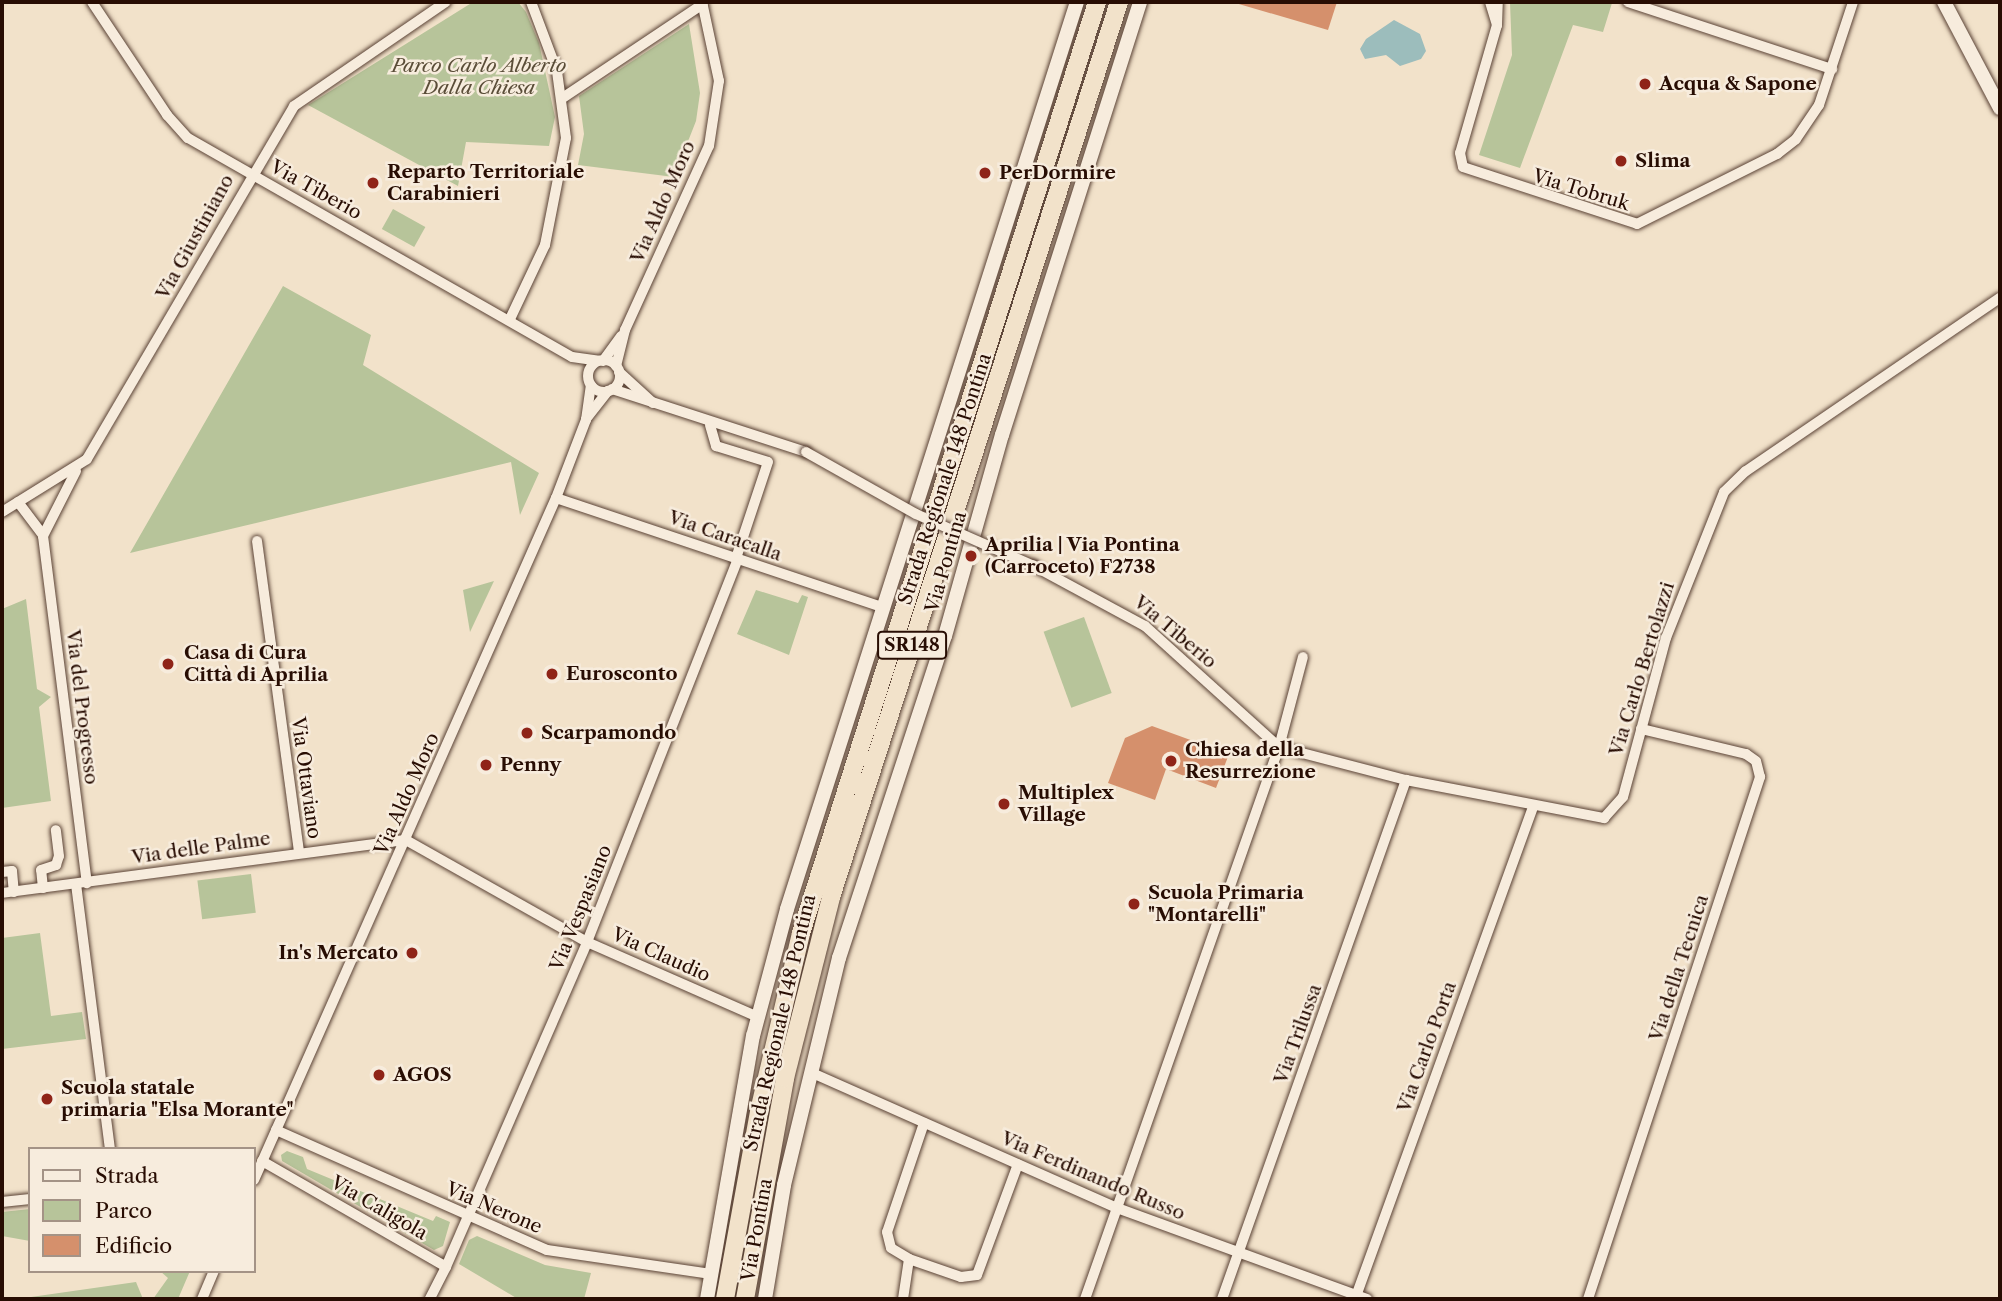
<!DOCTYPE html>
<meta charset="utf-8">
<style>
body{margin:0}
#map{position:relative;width:2002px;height:1301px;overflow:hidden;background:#f2e2ca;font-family:"Libre Caslon Text",serif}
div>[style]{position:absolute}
.green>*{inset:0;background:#b7c49a;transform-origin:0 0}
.water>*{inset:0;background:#9cbdbc}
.building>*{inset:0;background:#d5906c}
.roads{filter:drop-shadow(0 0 2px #5a4235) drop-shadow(0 0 2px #5a4235)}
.street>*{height:10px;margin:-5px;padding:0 5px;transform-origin:5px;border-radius:5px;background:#f7ecdd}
.street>.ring{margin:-5px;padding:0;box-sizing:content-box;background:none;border:10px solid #f7ecdd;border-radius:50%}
.secondary>*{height:14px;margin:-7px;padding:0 7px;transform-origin:7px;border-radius:7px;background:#f7ecdd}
.highway>*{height:18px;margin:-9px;padding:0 9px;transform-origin:9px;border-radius:9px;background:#f2e2ca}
.bridges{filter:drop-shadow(0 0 2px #5a4235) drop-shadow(0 0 2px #5a4235)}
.street-bridge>*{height:10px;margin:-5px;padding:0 5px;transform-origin:5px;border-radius:5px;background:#f7ecdd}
.dots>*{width:19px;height:19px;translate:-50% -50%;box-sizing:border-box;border:4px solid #f7ecdd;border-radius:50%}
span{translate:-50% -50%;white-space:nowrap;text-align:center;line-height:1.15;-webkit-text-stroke:5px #f7ecdd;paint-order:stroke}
.shield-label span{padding:2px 5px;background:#f7ecdd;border:2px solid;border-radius:5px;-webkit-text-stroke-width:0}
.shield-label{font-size:18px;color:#280d03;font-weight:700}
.park-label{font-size:19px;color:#5a4d38;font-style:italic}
.poi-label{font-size:19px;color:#280d03;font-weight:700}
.left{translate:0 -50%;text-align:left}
.right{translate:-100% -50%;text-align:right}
.street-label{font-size:19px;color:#280d03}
.frame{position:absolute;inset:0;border:4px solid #280d03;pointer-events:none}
.legend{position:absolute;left:28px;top:1147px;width:228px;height:126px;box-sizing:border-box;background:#f7ecdd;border:2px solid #a49386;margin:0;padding:9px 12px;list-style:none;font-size:21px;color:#280d03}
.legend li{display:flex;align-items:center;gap:14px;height:35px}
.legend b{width:35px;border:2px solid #a49386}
</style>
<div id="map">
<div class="green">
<div style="clip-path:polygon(473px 2px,518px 2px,526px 12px,539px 43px,555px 117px,549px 146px,466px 142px,458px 186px,308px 105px)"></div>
<div style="clip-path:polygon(1510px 2px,1612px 3px,1603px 32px,1573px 25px,1520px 168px,1479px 155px,1512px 55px)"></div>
<div style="clip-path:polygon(689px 24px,700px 93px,696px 121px,674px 177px,578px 165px,584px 134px,579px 96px)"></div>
<div style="left:393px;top:209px;width:37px;height:23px;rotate:29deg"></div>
<div style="clip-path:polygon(283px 286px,371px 335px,363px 365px,539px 473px,520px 515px,511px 462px,130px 553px)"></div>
<div style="clip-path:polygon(494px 581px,470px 632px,463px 590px)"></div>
<div style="clip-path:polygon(756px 590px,798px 603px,802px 595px,808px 597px,789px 655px,737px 634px)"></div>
<div style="clip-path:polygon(26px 599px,37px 689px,51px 697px,39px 707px,51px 801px,2px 808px,2px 609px)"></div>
<div style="left:1084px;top:617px;width:81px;height:43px;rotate:70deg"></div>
<div style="left:251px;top:874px;width:39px;height:54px;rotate:83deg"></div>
<div style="clip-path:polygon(40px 933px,51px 1016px,82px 1012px,86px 1039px,2px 1049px,2px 938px)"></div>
<div style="clip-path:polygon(287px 1151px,303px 1157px,307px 1169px,433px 1221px,436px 1216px,450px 1222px,443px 1246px,434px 1250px,282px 1161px,281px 1155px)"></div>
<div style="clip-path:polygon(30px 1209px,30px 1241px,2px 1236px,2px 1212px)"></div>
<div style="clip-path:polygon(477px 1236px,545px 1265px,591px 1273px,584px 1299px,518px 1299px,459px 1264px,469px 1240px)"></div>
<div style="clip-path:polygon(160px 1271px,190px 1271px,178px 1299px,153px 1299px,168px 1278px)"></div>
<div style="clip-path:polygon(136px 1282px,143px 1299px,31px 1297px)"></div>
</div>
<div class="water">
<div style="clip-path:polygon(1394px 20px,1420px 34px,1426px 51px,1421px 59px,1400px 66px,1386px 55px,1365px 59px,1360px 49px,1366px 39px)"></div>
</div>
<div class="building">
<div style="clip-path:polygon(1232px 2px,1337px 2px,1328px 30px)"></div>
<div style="clip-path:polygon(1152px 726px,1229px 754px,1216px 788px,1166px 769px,1155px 800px,1108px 783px,1125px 738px)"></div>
</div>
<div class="roads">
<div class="street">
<div style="left:92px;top:2px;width:136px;rotate:56.4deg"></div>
<div style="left:167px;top:115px;width:31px;rotate:48deg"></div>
<div style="left:188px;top:138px;width:442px;rotate:29.7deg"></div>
<div style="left:572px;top:357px;width:27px;rotate:8deg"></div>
<div style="left:1490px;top:2px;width:24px;rotate:73deg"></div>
<div style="left:1497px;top:25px;width:23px;rotate:-88deg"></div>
<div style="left:1628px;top:2px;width:215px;rotate:18.2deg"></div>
<div style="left:1497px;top:25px;width:133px;rotate:106.1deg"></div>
<div style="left:1460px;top:153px;width:14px;rotate:78deg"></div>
<div style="left:1463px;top:167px;width:183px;rotate:18.1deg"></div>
<div style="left:1637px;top:224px;width:157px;rotate:-26.6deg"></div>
<div style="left:1777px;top:154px;width:24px;rotate:-38deg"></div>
<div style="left:1796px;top:139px;width:41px;rotate:-55.9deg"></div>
<div style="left:1819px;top:105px;width:108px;rotate:-71.7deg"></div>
<div style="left:564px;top:97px;width:167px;rotate:-33.8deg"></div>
<div style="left:510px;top:319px;width:82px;rotate:-64.7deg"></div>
<div style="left:545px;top:245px;width:109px;rotate:-78.9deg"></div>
<div style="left:566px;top:138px;width:68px;rotate:-97.7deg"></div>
<div style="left:557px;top:71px;width:74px;rotate:-110.6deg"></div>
<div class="ring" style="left:588px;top:360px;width:22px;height:22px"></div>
<div style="left:603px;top:361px;width:31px;rotate:-54deg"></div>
<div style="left:616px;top:366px;width:37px;rotate:-76deg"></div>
<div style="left:625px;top:330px;width:202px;rotate:-65.5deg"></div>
<div style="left:709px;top:146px;width:66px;rotate:-81.3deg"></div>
<div style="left:719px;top:81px;width:81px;rotate:-102.1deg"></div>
<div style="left:619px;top:372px;width:46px;rotate:42.4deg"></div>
<div style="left:612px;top:389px;width:204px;rotate:18deg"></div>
<div style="left:586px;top:419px;width:36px;rotate:-52deg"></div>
<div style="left:710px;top:425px;width:22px;rotate:74deg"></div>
<div style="left:716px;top:446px;width:54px;rotate:17.1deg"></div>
<div style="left:768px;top:462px;width:101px;rotate:108.4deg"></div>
<div style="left:76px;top:471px;width:73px;rotate:116.9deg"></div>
<div style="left:43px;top:536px;width:350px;rotate:82.8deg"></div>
<div style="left:556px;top:498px;width:346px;rotate:18.5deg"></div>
<div style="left:18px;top:502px;width:41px;rotate:52.9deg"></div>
<div style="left:2px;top:512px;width:100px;rotate:-31.9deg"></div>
<div style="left:87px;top:459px;width:409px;rotate:-59.6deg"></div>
<div style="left:294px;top:106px;width:184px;rotate:-34.4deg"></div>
<div style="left:257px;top:541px;width:314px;rotate:82.3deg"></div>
<div style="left:1034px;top:566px;width:126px;rotate:28.4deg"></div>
<div style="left:1145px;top:626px;width:181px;rotate:42.1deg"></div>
<div style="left:1279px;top:747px;width:131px;rotate:14.6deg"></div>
<div style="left:1406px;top:780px;width:202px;rotate:10.9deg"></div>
<div style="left:1604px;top:818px;width:28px;rotate:-48deg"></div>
<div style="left:1623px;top:797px;width:165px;rotate:-74.9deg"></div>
<div style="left:1666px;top:638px;width:157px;rotate:-68.3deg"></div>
<div style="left:1724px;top:492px;width:30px;rotate:-44deg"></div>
<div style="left:1746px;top:471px;width:307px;rotate:-34.3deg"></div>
<div style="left:2px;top:872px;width:10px;rotate:-6deg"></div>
<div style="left:12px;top:871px;width:21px;rotate:85deg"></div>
<div style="left:76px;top:884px;width:267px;rotate:82.7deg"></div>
<div style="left:43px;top:888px;width:18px;rotate:-96deg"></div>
<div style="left:41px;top:870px;width:16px;rotate:-18deg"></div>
<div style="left:56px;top:865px;width:9px;rotate:-72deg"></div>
<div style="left:59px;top:856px;width:26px;rotate:-97deg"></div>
<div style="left:2px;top:893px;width:407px;rotate:-7.5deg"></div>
<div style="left:406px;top:840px;width:208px;rotate:29.4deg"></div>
<div style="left:587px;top:942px;width:187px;rotate:23.7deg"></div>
<div style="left:810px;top:1072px;width:336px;rotate:23.9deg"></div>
<div style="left:1117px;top:1208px;width:266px;rotate:20deg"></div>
<div style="left:924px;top:1123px;width:115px;rotate:108.7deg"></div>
<div style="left:887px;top:1232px;width:16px;rotate:76deg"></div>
<div style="left:891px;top:1248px;width:21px;rotate:31deg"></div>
<div style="left:909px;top:1259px;width:55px;rotate:19.1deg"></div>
<div style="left:961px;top:1277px;width:16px;rotate:-7deg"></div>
<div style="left:977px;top:1275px;width:118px;rotate:-69.7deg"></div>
<div style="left:276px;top:1130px;width:296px;rotate:23.9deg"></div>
<div style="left:547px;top:1250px;width:166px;rotate:8.3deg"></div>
<div style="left:262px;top:1161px;width:212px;rotate:29.9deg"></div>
<div style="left:446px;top:1267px;width:36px;rotate:117deg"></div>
<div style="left:254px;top:1180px;width:746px;rotate:-66.12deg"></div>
<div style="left:556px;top:498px;width:84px;rotate:-69deg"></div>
<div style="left:586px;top:420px;width:35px;rotate:-82deg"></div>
<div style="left:2px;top:1202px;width:28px;rotate:-6deg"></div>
<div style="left:446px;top:1267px;width:354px;rotate:-66.5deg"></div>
<div style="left:587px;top:942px;width:412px;rotate:-68.5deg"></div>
<div style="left:202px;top:1299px;width:30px;rotate:-67deg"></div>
<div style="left:903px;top:1299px;width:40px;rotate:-81.5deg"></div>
<div style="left:1085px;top:1299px;width:585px;rotate:-70.64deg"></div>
<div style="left:1279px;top:747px;width:93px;rotate:-75.1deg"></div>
<div style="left:1222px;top:1299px;width:551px;rotate:-70.48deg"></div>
<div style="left:1355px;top:1299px;width:523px;rotate:-70.11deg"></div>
<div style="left:1588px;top:1299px;width:550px;rotate:-71.76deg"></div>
<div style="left:1760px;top:777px;width:16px;rotate:-104deg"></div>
<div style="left:1756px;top:761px;width:12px;rotate:-145deg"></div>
<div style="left:1746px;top:754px;width:108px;rotate:-166.6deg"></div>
</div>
<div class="secondary">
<div style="left:1944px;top:2px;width:120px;rotate:62.2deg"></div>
<div style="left:707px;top:1299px;width:267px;rotate:-80.1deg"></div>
<div style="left:753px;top:1036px;width:131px;rotate:-75deg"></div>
<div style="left:787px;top:909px;width:952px;rotate:-72.27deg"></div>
<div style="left:765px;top:1299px;width:116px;rotate:-80.5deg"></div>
<div style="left:784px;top:1185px;width:234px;rotate:-76.4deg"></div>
<div style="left:839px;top:958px;width:339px;rotate:-71.8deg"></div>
<div style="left:945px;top:636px;width:209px;rotate:-74.2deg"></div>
<div style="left:1002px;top:435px;width:454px;rotate:-72.3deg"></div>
</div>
<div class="highway">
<div style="left:725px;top:1299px;width:191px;rotate:-79.7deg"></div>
<div style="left:759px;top:1111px;width:183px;rotate:-76.7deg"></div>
<div style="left:801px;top:933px;width:977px;rotate:-72.36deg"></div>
<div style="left:745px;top:1299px;width:225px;rotate:-79.7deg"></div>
<div style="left:785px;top:1078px;width:187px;rotate:-75.7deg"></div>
<div style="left:831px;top:897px;width:940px;rotate:-72.16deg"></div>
</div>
</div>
<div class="bridges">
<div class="street-bridge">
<div style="left:806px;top:452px;width:126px;rotate:29.4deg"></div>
<div style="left:916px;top:514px;width:129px;rotate:23.8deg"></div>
</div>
</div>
<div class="dots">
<div style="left:1645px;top:84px;background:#8f2418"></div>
<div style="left:1621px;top:161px;background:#8f2418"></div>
<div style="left:985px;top:173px;background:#8f2418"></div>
<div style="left:373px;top:183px;background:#8f2418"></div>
<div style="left:971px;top:556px;background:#8f2418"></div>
<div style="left:168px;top:664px;background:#8f2418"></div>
<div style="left:552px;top:674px;background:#8f2418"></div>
<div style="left:527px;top:733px;background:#8f2418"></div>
<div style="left:1171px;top:761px;background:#8f2418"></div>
<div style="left:486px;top:765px;background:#8f2418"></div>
<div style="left:1004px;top:804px;background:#8f2418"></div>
<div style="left:1134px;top:904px;background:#8f2418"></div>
<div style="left:412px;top:953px;background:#8f2418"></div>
<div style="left:379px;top:1075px;background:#8f2418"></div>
<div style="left:47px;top:1099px;background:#8f2418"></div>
</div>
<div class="shield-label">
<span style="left:912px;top:645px">SR148</span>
</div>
<div class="park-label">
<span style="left:479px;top:77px">Parco Carlo Alberto<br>Dalla Chiesa</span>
</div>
<div class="poi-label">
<span class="left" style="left:1659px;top:84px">Acqua &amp; Sapone</span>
<span class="left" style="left:1635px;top:161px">Slima</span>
<span class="left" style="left:387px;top:183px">Reparto Territoriale<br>Carabinieri</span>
<span class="left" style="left:999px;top:173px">PerDormire</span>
<span class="left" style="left:985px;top:556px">Aprilia | Via Pontina<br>(Carroceto) F2738</span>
<span class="left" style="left:184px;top:664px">Casa di Cura<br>Città di Aprilia</span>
<span class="left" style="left:566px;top:674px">Eurosconto</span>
<span class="left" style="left:541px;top:733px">Scarpamondo</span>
<span class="left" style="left:1185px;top:761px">Chiesa della<br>Resurrezione</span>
<span class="left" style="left:500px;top:765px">Penny</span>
<span class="left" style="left:1018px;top:804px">Multiplex<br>Village</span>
<span class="left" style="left:1148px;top:904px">Scuola Primaria<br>"Montarelli"</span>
<span class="right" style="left:398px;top:953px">In's Mercato</span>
<span class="left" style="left:393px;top:1075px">AGOS</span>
<span class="left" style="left:61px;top:1099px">Scuola statale<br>primaria "Elsa Morante"</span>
</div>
<div class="street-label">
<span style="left:316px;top:190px;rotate:29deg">Via Tiberio</span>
<span style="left:1581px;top:190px;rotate:17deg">Via Tobruk</span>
<span style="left:663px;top:202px;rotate:-66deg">Via Aldo Moro</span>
<span style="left:195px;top:237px;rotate:-61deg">Via Giustiniano</span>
<span style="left:945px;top:479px;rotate:-72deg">Strada Regionale 148 Pontina</span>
<span style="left:725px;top:536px;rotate:19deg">Via Caracalla</span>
<span style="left:946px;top:562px;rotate:-74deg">Via Pontina</span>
<span style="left:1175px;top:632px;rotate:40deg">Via Tiberio</span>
<span style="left:1642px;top:669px;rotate:-73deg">Via Carlo Bertolazzi</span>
<span style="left:82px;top:707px;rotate:83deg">Via del Progresso</span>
<span style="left:306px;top:778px;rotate:82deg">Via Ottaviano</span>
<span style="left:407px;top:794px;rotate:-66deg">Via Aldo Moro</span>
<span style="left:201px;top:848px;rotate:-8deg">Via delle Palme</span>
<span style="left:581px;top:908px;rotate:-68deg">Via Vespasiano</span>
<span style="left:661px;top:955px;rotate:24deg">Via Claudio</span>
<span style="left:1679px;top:968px;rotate:-72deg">Via della Tecnica</span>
<span style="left:780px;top:1023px;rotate:-77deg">Strada Regionale 148 Pontina</span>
<span style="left:1298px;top:1034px;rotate:-70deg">Via Trilussa</span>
<span style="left:1427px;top:1047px;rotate:-70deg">Via Carlo Porta</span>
<span style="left:1093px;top:1176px;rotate:23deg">Via Ferdinando Russo</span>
<span style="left:379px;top:1208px;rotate:30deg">Via Caligola</span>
<span style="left:494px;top:1208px;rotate:23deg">Via Nerone</span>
<span style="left:757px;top:1230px;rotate:-80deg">Via Pontina</span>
</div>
<div class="frame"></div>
<ul class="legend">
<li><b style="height:9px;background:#f7ecdd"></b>Strada</li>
<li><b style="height:19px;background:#b7c49a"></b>Parco</li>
<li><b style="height:19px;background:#d5906c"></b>Edificio</li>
</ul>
</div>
